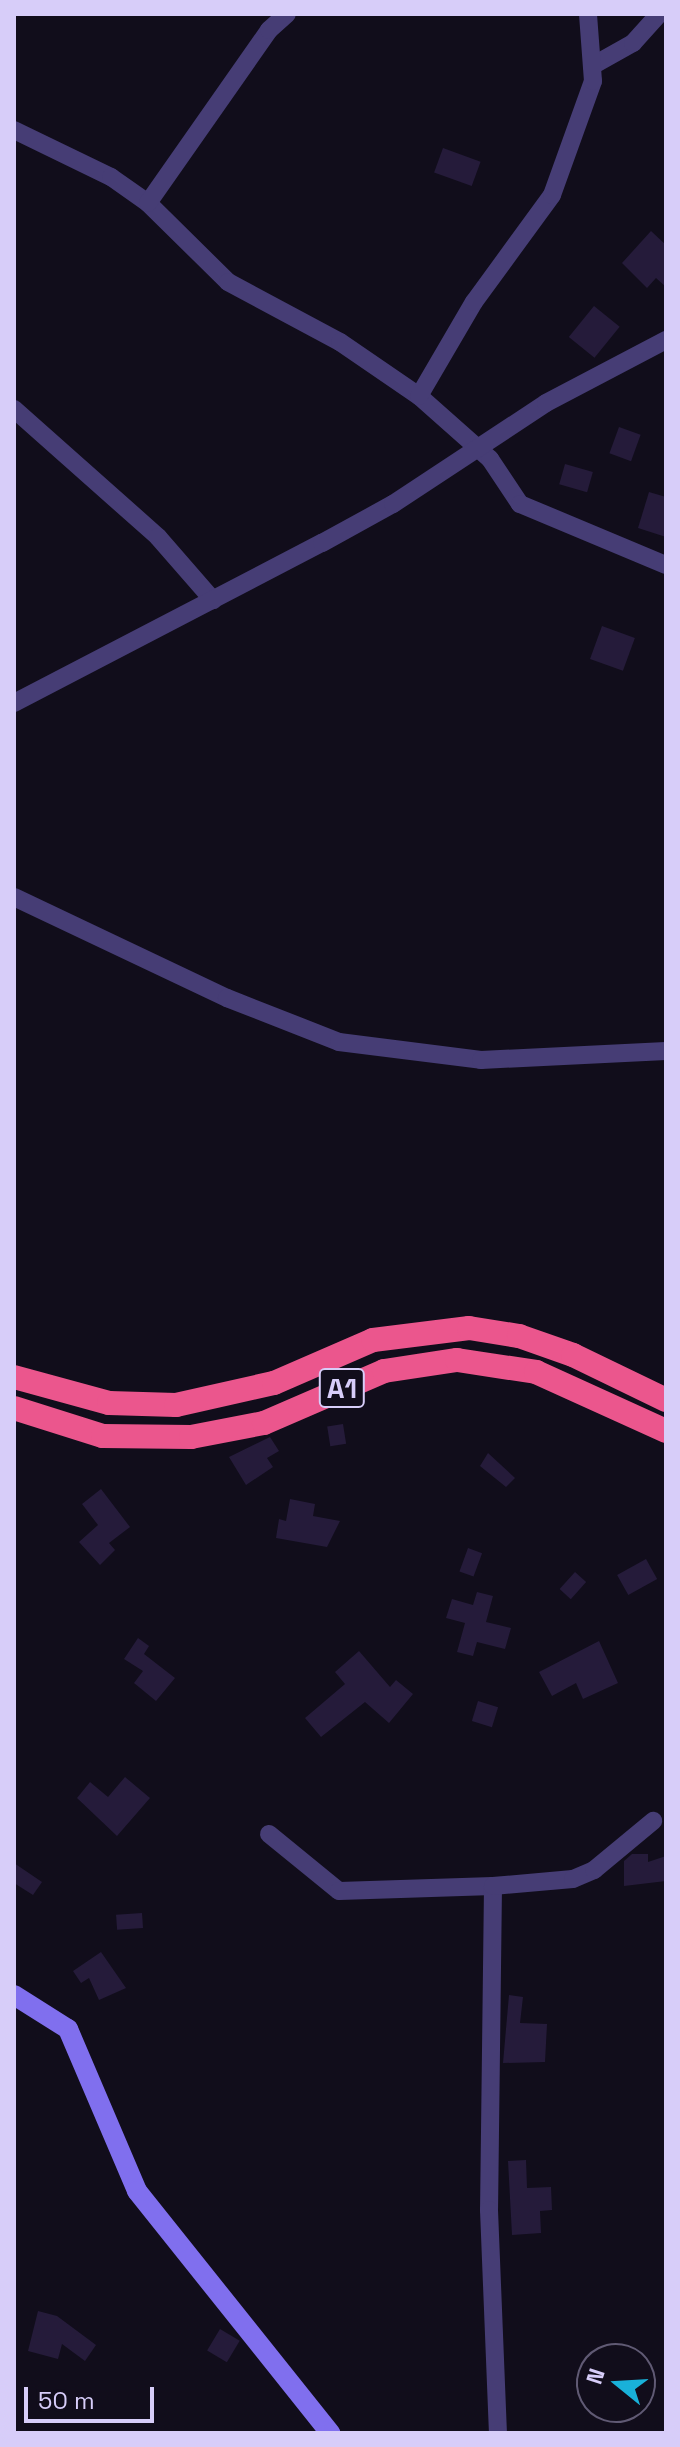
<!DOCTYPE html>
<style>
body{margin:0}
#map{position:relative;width:680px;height:2447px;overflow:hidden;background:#110d1b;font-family:"Space Grotesk",sans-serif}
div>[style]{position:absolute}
.building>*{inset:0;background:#251b3a;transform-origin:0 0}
.street>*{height:18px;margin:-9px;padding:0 9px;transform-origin:9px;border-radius:9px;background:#463d75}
.secondary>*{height:20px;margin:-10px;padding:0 10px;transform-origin:10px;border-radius:10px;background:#806fee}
.highway>*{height:24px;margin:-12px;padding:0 12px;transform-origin:12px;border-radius:12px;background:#eb568d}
span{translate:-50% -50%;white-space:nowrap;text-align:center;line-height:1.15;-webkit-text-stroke:7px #110d1b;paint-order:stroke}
.shield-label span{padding:2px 6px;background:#110d1b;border:2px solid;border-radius:6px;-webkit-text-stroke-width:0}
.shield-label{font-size:28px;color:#d7cdf9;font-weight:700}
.frame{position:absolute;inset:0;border:16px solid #d7cdf9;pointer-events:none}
.north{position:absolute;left:576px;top:2343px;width:80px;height:80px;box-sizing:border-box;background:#110d1b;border:2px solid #605a74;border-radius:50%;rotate:288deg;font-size:22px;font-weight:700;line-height:32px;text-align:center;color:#d7cdf9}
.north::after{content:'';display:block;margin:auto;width:28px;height:36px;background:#19b1d9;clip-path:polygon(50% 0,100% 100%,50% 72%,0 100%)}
.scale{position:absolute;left:24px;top:2387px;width:130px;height:36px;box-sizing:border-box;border:4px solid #d7cdf9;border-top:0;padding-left:10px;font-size:24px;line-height:28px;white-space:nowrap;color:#d7cdf9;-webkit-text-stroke:6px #110d1b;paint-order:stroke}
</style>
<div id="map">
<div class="building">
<div style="left:443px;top:148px;width:40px;height:26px;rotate:20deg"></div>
<div style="clip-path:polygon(651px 231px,666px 245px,666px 287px,656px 278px,647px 288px,622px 263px)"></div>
<div style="left:594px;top:306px;width:33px;height:40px;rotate:39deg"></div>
<div style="left:619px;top:427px;width:23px;height:28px;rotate:20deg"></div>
<div style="left:565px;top:464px;width:29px;height:21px;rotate:16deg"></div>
<div style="clip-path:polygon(649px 492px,666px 497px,666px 537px,638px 528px)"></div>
<div style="left:602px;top:626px;width:35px;height:35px;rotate:20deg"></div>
<div style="left:343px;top:1424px;width:20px;height:16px;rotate:81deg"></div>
<div style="clip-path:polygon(270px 1437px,279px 1451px,267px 1458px,273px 1467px,246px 1485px,229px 1457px)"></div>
<div style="clip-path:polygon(488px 1453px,515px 1478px,506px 1487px,480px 1466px)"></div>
<div style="clip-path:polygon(101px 1489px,130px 1527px,109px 1543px,115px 1550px,100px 1565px,79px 1542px,98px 1525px,82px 1504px)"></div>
<div style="clip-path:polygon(290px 1499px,315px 1504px,313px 1516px,340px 1521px,327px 1547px,276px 1538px,279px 1519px,286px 1521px)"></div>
<div style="left:468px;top:1548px;width:15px;height:25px;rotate:20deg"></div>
<div style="left:646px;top:1559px;width:23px;height:33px;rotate:61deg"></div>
<div style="left:575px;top:1572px;width:15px;height:23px;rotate:42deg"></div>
<div style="clip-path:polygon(477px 1592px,493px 1596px,486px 1622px,511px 1628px,505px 1649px,477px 1642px,473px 1656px,457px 1652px,465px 1623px,446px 1618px,452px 1599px,473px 1605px)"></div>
<div style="clip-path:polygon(138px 1638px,149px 1646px,144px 1654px,175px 1678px,156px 1701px,134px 1683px,143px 1671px,124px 1659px)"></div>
<div style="clip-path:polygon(599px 1641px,618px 1683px,583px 1699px,576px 1683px,552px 1696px,539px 1672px)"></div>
<div style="clip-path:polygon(359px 1651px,390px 1687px,396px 1680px,413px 1694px,389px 1723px,365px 1702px,321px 1737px,305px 1718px,345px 1684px,335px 1672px)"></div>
<div style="left:478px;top:1701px;width:21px;height:21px;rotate:17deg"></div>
<div style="clip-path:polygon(125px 1777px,150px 1798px,117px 1836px,77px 1798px,90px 1782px,108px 1797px)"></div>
<div style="clip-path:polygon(632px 1854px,648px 1854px,648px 1862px,666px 1856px,666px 1881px,624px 1886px,624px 1861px)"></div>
<div style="clip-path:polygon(14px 1863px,42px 1882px,33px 1895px,14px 1883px)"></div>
<div style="left:142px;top:1913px;width:15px;height:26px;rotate:86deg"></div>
<div style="clip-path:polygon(101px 1952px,126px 1988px,99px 2000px,89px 1978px,81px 1983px,73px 1971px)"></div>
<div style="clip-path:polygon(509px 1995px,523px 1997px,520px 2023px,547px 2024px,545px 2062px,503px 2063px)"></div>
<div style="clip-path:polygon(526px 2160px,527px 2188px,551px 2187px,552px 2210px,540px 2211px,541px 2233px,512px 2235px,508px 2161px)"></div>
<div style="clip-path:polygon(38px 2311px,57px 2316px,96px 2345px,85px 2361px,62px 2344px,58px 2359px,28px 2351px)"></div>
<div style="left:220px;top:2329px;width:23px;height:25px;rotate:31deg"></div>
</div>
<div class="street">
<div style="left:592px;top:66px;width:47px;rotate:-29.3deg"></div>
<div style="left:633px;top:43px;width:39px;rotate:-48deg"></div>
<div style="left:14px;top:130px;width:108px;rotate:25.9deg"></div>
<div style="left:111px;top:177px;width:45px;rotate:35.1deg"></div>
<div style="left:148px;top:203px;width:112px;rotate:44.6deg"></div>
<div style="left:228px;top:282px;width:127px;rotate:28.2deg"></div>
<div style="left:340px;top:342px;width:96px;rotate:34.4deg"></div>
<div style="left:419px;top:396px;width:95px;rotate:41.6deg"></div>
<div style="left:490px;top:459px;width:54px;rotate:56.3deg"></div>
<div style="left:520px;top:504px;width:158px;rotate:22.7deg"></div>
<div style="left:148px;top:203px;width:211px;rotate:-55deg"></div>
<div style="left:269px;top:30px;width:24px;rotate:-42deg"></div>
<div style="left:419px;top:396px;width:109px;rotate:-59.7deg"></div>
<div style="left:474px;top:302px;width:132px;rotate:-53.9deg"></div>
<div style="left:552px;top:195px;width:121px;rotate:-70.2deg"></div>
<div style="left:593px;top:81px;width:67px;rotate:-94.3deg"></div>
<div style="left:14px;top:409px;width:193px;rotate:41.6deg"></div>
<div style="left:158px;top:537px;width:84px;rotate:48.9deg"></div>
<div style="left:14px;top:703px;width:347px;rotate:-27.5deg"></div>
<div style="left:322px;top:543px;width:81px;rotate:-28.8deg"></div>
<div style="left:393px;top:504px;width:183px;rotate:-33.4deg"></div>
<div style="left:546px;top:403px;width:136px;rotate:-27.7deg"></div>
<div style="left:14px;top:897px;width:236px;rotate:25.4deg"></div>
<div style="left:227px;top:998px;width:120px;rotate:21.4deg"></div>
<div style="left:339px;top:1042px;width:143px;rotate:7.2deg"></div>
<div style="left:481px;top:1060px;width:185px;rotate:-2.8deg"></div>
<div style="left:269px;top:1834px;width:90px;rotate:39.2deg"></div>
<div style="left:339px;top:1891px;width:154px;rotate:-1.9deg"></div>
<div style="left:493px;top:1886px;width:324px;rotate:90.7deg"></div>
<div style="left:489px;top:2210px;width:223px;rotate:87.7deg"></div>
<div style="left:493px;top:1886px;width:80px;rotate:-5deg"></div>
<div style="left:573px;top:1879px;width:23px;rotate:-23deg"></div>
<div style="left:594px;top:1870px;width:77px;rotate:-39.7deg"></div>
</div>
<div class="secondary">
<div style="left:14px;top:1995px;width:64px;rotate:32.2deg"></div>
<div style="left:68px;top:2029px;width:176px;rotate:66.9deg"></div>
<div style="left:137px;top:2191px;width:310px;rotate:51.4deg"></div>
</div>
<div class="highway">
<div style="left:14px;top:1377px;width:98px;rotate:15.3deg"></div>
<div style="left:109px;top:1403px;width:67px;rotate:1.7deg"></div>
<div style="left:176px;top:1405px;width:100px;rotate:-12.7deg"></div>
<div style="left:274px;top:1383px;width:108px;rotate:-23.5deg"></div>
<div style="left:373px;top:1340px;width:97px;rotate:-7.1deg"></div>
<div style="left:469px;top:1328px;width:51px;rotate:9.1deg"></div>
<div style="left:519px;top:1336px;width:57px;rotate:19.4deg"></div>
<div style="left:573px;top:1355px;width:103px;rotate:25.8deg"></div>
<div style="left:14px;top:1408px;width:93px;rotate:17.5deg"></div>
<div style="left:103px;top:1436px;width:88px;rotate:0.7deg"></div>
<div style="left:191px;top:1437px;width:74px;rotate:-10.9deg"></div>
<div style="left:264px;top:1423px;width:131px;rotate:-23.4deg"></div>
<div style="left:384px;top:1371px;width:74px;rotate:-8.6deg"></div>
<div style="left:457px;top:1360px;width:80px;rotate:8.6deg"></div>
<div style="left:536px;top:1372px;width:143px;rotate:24.4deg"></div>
</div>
<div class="shield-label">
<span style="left:342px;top:1388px">A1</span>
</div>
<div class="frame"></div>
<div class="north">N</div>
<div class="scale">50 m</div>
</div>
